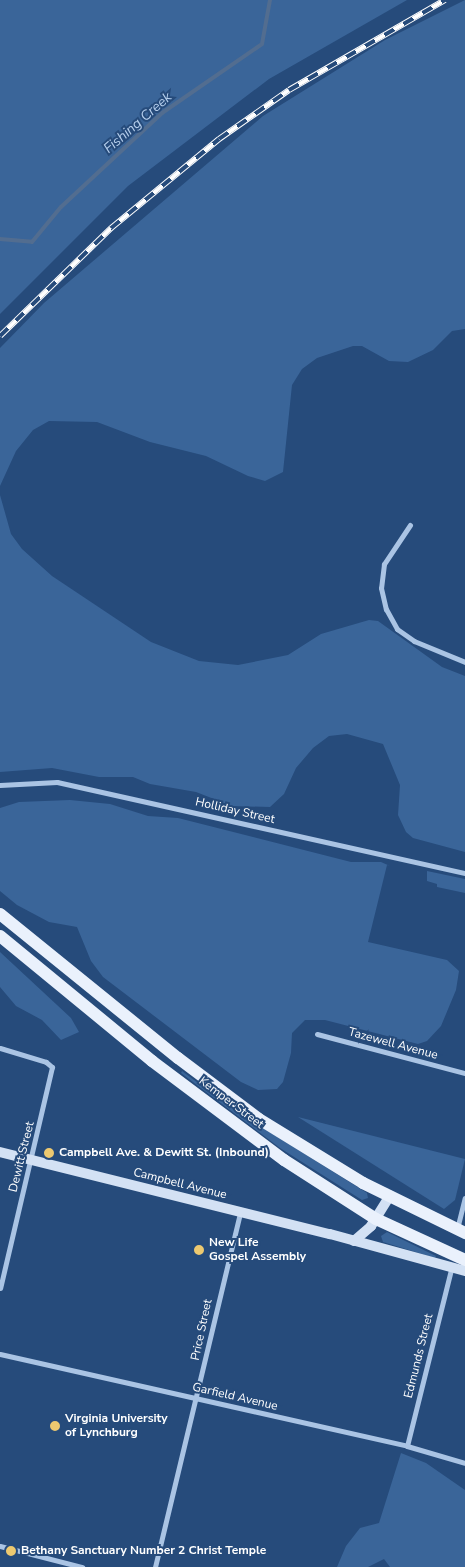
<!DOCTYPE html>
<style>
body{margin:0}
#map{position:relative;width:465px;height:1567px;overflow:hidden;background:#264b7b;font-family:"Nunito Sans",sans-serif}
div>[style]{position:absolute}
.green>*{inset:0;background:#3a6599}
.stream>*{height:4px;margin:-2px;padding:0 2px;transform-origin:2px;border-radius:2px;background:#526d90}
.minor>*{height:5px;margin:-2.5px;padding:0 2.5px;transform-origin:2.5px;border-radius:2.5px;background:#aac4e4}
.secondary>*{height:10px;margin:-5px;padding:0 5px;transform-origin:5px;border-radius:5px;background:#d3e1f4}
.primary>*{height:12px;margin:-6px;padding:0 6px;transform-origin:6px;border-radius:6px;background:#eaf1fc}
.rail>*{height:5.5px;margin-top:-2.75px;transform-origin:0;background:repeating-linear-gradient(90deg,#264b7b 0 11px,#fff 0 22px);box-sizing:border-box;border-block:1px solid #fff}
.dots>*{width:14px;height:14px;translate:-50% -50%;box-sizing:border-box;border:2px solid #264b7b;border-radius:50%}
span{translate:-50% -50%;white-space:nowrap;text-align:center;line-height:1.15;-webkit-text-stroke:4px #264b7b;paint-order:stroke}
.street-label{font-size:12px;color:#fff}
.poi-label{font-size:12px;color:#fff;font-weight:700}
.left{translate:0 -50%;text-align:left}
.water-label{font-size:14px;color:#b5ceec;font-style:italic}
</style>
<div id="map">
<div class="green">
<div style="clip-path:polygon(0 0,407px 0,269px 79px,128px 186px,0 314px)"></div>
<div style="clip-path:polygon(465px 0,465px 329px,452px 331px,433px 350px,408px 362px,389px 361px,362px 346px,353px 346px,317px 358px,302px 369px,292px 385px,283px 472px,265px 481px,248px 476px,206px 456px,150px 442px,97px 422px,49px 421px,33px 430px,16px 451px,0 486px,0 348px,44px 303px,263px 116px,385px 40px)"></div>
<div style="clip-path:polygon(0 495px,11px 534px,22px 549px,52px 576px,151px 642px,199px 661px,238px 665px,288px 655px,321px 634px,369px 620px,378px 621px,442px 667px,465px 676px,465px 852px,413px 838px,406px 832px,398px 815px,400px 785px,383px 744px,347px 734px,329px 736px,313px 748px,296px 768px,284px 794px,270px 807px,232px 806px,196px 792px,150px 784px,133px 777px,99px 777px,52px 768px,0 772px)"></div>
<div style="clip-path:polygon(70px 800px,110px 804px,148px 816px,178px 818px,351px 862px,381px 862px,390px 866px,387px 865px,368px 942px,447px 960px,459px 971px,456px 990px,441px 1026px,427px 1041px,418px 1044px,325px 1020px,305px 1020px,292px 1033px,291px 1053px,283px 1082px,277px 1089px,258px 1090px,241px 1082px,103px 977px,91px 961px,77px 927px,49px 922px,17px 905px,0 891px,0 808px,19px 802px)"></div>
<div style="clip-path:polygon(427px 871px,465px 879px,465px 893px,437px 887px,437px 884px,427px 881px)"></div>
<div style="clip-path:polygon(0 952px,71px 1018px,79px 1032px,61px 1040px,42px 1020px,16px 1006px,0 987px)"></div>
<div style="clip-path:polygon(182px 1071px,233px 1109px,367px 1193px,368px 1198px,362px 1200px,280px 1148px,181px 1073px)"></div>
<div style="clip-path:polygon(298px 1117px,465px 1159px,455px 1200px,444px 1209px)"></div>
<div style="clip-path:polygon(387px 1232px,436px 1256px,435px 1258px,383px 1242px,381px 1236px)"></div>
<div style="clip-path:polygon(401px 1453px,426px 1463px,465px 1490px,465px 1567px,390px 1567px,384px 1559px,368px 1567px,337px 1567px,346px 1546px,360px 1528px,379px 1523px)"></div>
</div>
<div class="stream">
<div style="left:0;top:239px;width:32px;rotate:5deg"></div>
<div style="left:32px;top:242px;width:45px;rotate:-50.4deg"></div>
<div style="left:61px;top:207px;width:138px;rotate:-42.9deg"></div>
<div style="left:162px;top:113px;width:121px;rotate:-34.6deg"></div>
<div style="left:262px;top:44px;width:45px;rotate:-79.7deg"></div>
</div>
<div class="minor">
<div style="left:410px;top:525px;width:47px;rotate:123.7deg"></div>
<div style="left:384px;top:564px;width:24px;rotate:97deg"></div>
<div style="left:381px;top:588px;width:22px;rotate:77deg"></div>
<div style="left:386px;top:609px;width:23px;rotate:61deg"></div>
<div style="left:397px;top:629px;width:21px;rotate:35deg"></div>
<div style="left:414px;top:641px;width:55px;rotate:22.4deg"></div>
<div style="left:0;top:785px;width:57px;rotate:-3deg"></div>
<div style="left:57px;top:782px;width:418px;rotate:12.6deg"></div>
<div style="left:317px;top:1034px;width:153px;rotate:14.8deg"></div>
<div style="left:0;top:1048px;width:48px;rotate:16.9deg"></div>
<div style="left:46px;top:1062px;width:8px;rotate:40deg"></div>
<div style="left:52px;top:1067px;width:227px;rotate:103.2deg"></div>
<div style="left:457px;top:1229px;width:32px;rotate:-76deg"></div>
<div style="left:0;top:1354px;width:417px;rotate:12.7deg"></div>
<div style="left:407px;top:1446px;width:60px;rotate:16.3deg"></div>
<div style="left:407px;top:1446px;width:181px;rotate:-76deg"></div>
<div style="left:0;top:1546px;width:85px;rotate:14.4deg"></div>
<div style="left:155px;top:1567px;width:364px;rotate:-76.5deg"></div>
</div>
<div class="secondary">
<div style="left:0;top:1152px;width:340px;rotate:14deg"></div>
<div style="left:330px;top:1234px;width:140px;rotate:15.3deg"></div>
<div style="left:354px;top:1241px;width:23px;rotate:-41deg"></div>
<div style="left:371px;top:1226px;width:36px;rotate:-58deg"></div>
</div>
<div class="primary">
<div style="left:0;top:914px;width:229px;rotate:39deg"></div>
<div style="left:178px;top:1058px;width:101px;rotate:37deg"></div>
<div style="left:259px;top:1119px;width:122px;rotate:31.6deg"></div>
<div style="left:363px;top:1183px;width:114px;rotate:26.1deg"></div>
<div style="left:0;top:936px;width:197px;rotate:39.4deg"></div>
<div style="left:152px;top:1061px;width:165px;rotate:36.9deg"></div>
<div style="left:284px;top:1160px;width:109px;rotate:32.7deg"></div>
<div style="left:376px;top:1219px;width:98px;rotate:24.7deg"></div>
</div>
<div class="rail">
<div style="left:0;top:336px;width:155px;rotate:-44.2deg"></div>
<div style="left:111px;top:228px;width:140px;rotate:-39.5deg"></div>
<div style="left:219px;top:139px;width:85px;rotate:-35deg"></div>
<div style="left:289px;top:90px;width:180px;rotate:-30deg"></div>
</div>
<div class="dots">
<div style="left:49px;top:1153px;background:#edc970"></div>
<div style="left:199px;top:1250px;background:#edc970"></div>
<div style="left:55px;top:1426px;background:#edc970"></div>
<div style="left:11px;top:1551px;background:#edc970"></div>
</div>
<div class="street-label">
<span style="left:235px;top:811px;rotate:13deg">Holliday Street</span>
<span style="left:393px;top:1044px;rotate:15deg">Tazewell Avenue</span>
<span style="left:231px;top:1103px;rotate:37deg">Kemper Street</span>
<span style="left:22px;top:1157px;rotate:-76deg">Dewitt Street</span>
<span style="left:180px;top:1184px;rotate:14deg">Campbell Avenue</span>
<span style="left:202px;top:1330px;rotate:-78deg">Price Street</span>
<span style="left:419px;top:1356px;rotate:-76deg">Edmunds Street</span>
<span style="left:235px;top:1397px;rotate:13deg">Garfield Avenue</span>
</div>
<div class="poi-label">
<span class="left" style="left:59px;top:1153px">Campbell Ave. &amp; Dewitt St. (Inbound)</span>
<span class="left" style="left:209px;top:1250px">New Life<br>Gospel Assembly</span>
<span class="left" style="left:65px;top:1426px">Virginia University<br>of Lynchburg</span>
<span class="left" style="left:21px;top:1551px">Bethany Sanctuary Number 2 Christ Temple</span>
</div>
<div class="water-label">
<span style="left:138px;top:123px;rotate:-41deg">Fishing Creek</span>
</div>
</div>
